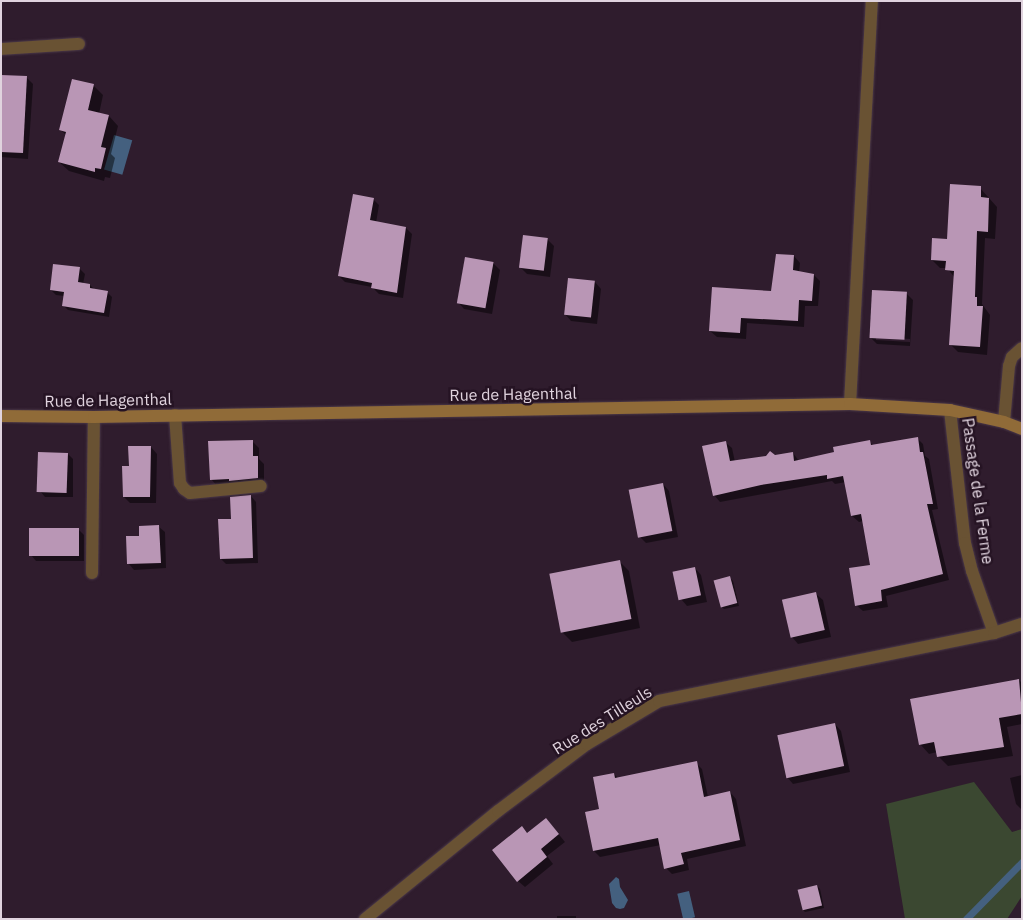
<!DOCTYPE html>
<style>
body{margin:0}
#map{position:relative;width:1023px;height:920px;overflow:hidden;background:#2f1c2d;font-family:"IBM Plex Sans",sans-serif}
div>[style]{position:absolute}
.green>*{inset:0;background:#3b4831}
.water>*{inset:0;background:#44607f;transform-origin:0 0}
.shadow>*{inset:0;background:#0007;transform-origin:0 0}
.stream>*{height:7px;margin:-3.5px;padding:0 3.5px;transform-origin:3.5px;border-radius:3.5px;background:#44607f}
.building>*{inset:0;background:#b996b5;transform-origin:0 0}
.roads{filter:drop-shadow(0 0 1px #4b3949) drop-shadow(0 0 1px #4b3949)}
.lane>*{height:12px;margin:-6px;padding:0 6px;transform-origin:6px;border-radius:6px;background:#695233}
.street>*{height:12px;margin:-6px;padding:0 6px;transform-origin:6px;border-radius:6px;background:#695233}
.secondary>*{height:12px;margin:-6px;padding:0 6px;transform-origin:6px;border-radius:6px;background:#906b38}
span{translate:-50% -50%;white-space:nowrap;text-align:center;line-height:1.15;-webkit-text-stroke:5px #251323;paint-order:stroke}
.street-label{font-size:16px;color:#e0d3de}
.frame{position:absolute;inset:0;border:2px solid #e0d3de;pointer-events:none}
</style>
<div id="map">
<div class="green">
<div style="clip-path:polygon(974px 782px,1012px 832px,1022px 829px,1022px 896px,1007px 919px,905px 919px,886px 804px)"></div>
</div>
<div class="water">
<div style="left:114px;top:135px;width:19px;height:36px;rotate:16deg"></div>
<div style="clip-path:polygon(616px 877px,619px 879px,620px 887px,628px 900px,624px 908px,620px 909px,616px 908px,612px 903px,609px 884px)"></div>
<div style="left:689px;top:891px;width:27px;height:12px;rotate:77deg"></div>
</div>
<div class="shadow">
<div style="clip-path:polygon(1px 76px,26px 77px,33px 84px,28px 159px,1px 157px)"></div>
<div style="clip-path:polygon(94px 86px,103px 95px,99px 114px,109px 116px,118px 126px,111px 154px,115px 158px,110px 178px,105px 177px,104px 181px,69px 171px,59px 162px,66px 135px,61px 130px)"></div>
<div style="clip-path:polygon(980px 188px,997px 207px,995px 239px,985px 238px,982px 304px,990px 315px,987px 355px,958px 352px,950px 344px,955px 278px,947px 268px,940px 268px,932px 260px,948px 241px)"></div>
<div style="clip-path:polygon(373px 199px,379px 205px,376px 223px,406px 228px,412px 234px,403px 298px,379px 294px,372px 287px,345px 282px,339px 276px)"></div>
<div style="clip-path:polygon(547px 239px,554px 246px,550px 277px,527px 274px,520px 267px)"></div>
<div style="clip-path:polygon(794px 256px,800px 263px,799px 273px,814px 275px,820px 281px,818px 306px,805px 306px,804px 327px,747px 323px,746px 339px,717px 337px,710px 331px,772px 292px)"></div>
<div style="clip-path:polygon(493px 263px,500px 270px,492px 314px,464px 309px,458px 302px)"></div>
<div style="clip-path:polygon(79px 268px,85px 274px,83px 284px,90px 285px,95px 290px,107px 292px,112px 297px,109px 317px,68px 310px,63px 305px,64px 296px,56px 295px,51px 290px)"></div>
<div style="clip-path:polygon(595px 282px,601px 289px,597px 324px,571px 321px,565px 314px)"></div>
<div style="clip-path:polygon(evenodd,906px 293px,913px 300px,910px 346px,877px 344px,870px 337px,906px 293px,876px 337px,910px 339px,910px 342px,876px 340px,876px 337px)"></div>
<div style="clip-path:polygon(917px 438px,923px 444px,925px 456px,929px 459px,938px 509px,932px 510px,949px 580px,886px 596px,888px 607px,863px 611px,856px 605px,871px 566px,863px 521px,859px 522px,852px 516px,846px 482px,835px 484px,832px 481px,720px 502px,714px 495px,725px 442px,732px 448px,735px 462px,793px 453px,799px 461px,835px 453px,869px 441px,874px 446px)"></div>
<div style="clip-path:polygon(252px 441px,259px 448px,259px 459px,264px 464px,264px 484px,217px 486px,211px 479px)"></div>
<div style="clip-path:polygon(151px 447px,157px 454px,156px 503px,130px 503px,124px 497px,130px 467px)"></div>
<div style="clip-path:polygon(68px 454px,73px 459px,73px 497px,45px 497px,40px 491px)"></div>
<div style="clip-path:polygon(663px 484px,669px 491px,678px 537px,646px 543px,640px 537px,630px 490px)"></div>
<div style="clip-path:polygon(251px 496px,256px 502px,258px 563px,226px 564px,221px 559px,232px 520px)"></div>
<div style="clip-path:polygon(159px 527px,165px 532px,166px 568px,134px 570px,129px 564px,140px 537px)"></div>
<div style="clip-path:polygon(78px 529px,84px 535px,84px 561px,36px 561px,31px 555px)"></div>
<div style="clip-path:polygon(620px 562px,629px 571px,640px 628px,572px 642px,563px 633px)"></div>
<div style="clip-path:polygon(695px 568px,701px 575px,707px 602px,687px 606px,681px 599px)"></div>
<div style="clip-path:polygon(730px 578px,733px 581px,739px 606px,724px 609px,721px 606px)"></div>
<div style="clip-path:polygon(816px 594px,823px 600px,831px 637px,798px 644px,792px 637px)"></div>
<div style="clip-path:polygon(1019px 680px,1022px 683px,1022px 724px,1007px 727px,1013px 756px,948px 766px,938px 756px,937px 752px,929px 754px,920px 744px)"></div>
<div style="clip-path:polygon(835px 724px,841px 731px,850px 772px,793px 784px,787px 777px)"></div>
<div style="clip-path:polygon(696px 763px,702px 769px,708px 797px,730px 792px,736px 799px,746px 846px,687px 859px,689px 870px,672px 874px,666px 868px,661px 845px,600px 857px,594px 851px,586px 813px,601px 810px,614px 774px,618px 778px)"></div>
<div style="clip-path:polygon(1022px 775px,1022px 810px,1016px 804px,1010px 778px)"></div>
<div style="clip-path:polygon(552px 826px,565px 842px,547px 856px,553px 864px,525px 887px,518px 881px,528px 834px)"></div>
<div style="clip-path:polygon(817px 886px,820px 889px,824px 908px,805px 912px,802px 909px)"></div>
<div style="left:557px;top:916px;width:19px;height:3px"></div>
</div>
<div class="stream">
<div style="left:966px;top:919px;width:80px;rotate:-45.5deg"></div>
</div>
<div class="building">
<div style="clip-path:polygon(1px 75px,27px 76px,23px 153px,1px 152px)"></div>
<div style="clip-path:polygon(72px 79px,94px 84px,88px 110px,109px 115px,101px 147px,106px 148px,101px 169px,95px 168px,95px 172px,58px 162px,66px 132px,59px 130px)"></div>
<div style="clip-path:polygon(950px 184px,981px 186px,981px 197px,989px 198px,988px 232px,977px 231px,975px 297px,977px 297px,977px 306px,983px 306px,980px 347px,949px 345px,954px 271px,945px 270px,946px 261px,931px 260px,932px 238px,947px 239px)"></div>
<div style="clip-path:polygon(353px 194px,374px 198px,370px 220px,406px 227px,397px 293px,371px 288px,372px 283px,338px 276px)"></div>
<div style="left:523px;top:235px;width:25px;height:33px;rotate:7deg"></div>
<div style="clip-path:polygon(776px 254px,794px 255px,793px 270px,814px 274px,812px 301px,799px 300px,798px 321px,741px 318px,740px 333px,709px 331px,712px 287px,771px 291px)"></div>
<div style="left:465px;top:257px;width:29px;height:47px;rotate:10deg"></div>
<div style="clip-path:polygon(53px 264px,80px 267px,78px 282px,90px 284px,90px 288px,108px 291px,104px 313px,62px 306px,64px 292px,50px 290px)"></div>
<div style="left:568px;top:278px;width:27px;height:37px;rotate:6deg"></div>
<div style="left:872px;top:290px;width:35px;height:48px;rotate:3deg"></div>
<div style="clip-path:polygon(918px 437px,920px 452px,923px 452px,933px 504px,927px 504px,943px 574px,881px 590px,882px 601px,855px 606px,849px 568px,870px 565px,861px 514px,851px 516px,843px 476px,827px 479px,827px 475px,761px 485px,713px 496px,702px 446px,726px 441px,730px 461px,766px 456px,770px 451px,775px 455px,793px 452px,794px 461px,834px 452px,833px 447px,870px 440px,871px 445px)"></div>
<div style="clip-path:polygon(253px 440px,253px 456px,258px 456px,258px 478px,229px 481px,229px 479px,210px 480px,208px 441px)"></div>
<div style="clip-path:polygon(128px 446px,151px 446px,150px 497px,123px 497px,122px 466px,129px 466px)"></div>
<div style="left:38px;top:452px;width:30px;height:40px;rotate:2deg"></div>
<div style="left:663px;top:483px;width:49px;height:35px;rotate:79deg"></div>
<div style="clip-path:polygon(251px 495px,253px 558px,220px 559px,218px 519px,231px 519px,230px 497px)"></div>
<div style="clip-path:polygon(159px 525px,161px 563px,127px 564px,126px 536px,139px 536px,139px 526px)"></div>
<div style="left:29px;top:528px;width:50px;height:28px"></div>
<div style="left:620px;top:560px;width:60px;height:72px;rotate:79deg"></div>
<div style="left:695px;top:567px;width:29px;height:23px;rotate:78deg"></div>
<div style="left:730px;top:576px;width:28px;height:17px;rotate:75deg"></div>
<div style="left:816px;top:592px;width:39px;height:35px;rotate:77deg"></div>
<div style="clip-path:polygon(1019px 679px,1022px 714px,999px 718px,1004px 747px,937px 757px,934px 742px,919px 745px,910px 699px)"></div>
<div style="left:835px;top:723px;width:44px;height:59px;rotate:78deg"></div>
<div style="clip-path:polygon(697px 761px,704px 797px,730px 791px,740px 840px,681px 853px,684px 864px,664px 869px,658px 838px,593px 851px,585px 812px,599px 809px,593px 777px,614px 773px,615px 778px)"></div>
<div style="clip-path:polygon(546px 818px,559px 834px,541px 849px,547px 857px,517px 882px,492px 850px,522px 826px,527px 833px)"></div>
<div style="left:817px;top:885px;width:21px;height:20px;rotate:76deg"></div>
</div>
<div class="roads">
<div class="lane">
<div style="left:850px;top:404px;width:404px;rotate:-86.9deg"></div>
<div style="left:175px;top:415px;width:68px;rotate:85.8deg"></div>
<div style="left:180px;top:483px;width:7px;rotate:56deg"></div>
<div style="left:184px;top:489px;width:7px;rotate:34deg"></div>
<div style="left:190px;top:493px;width:71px;rotate:-5.6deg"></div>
<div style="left:92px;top:573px;width:156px;rotate:-89.3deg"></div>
</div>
<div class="street">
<div style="left:1px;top:49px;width:78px;rotate:-3.7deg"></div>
<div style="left:950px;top:410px;width:134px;rotate:83.6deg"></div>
<div style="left:965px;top:543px;width:29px;rotate:76deg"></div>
<div style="left:972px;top:571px;width:66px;rotate:70.5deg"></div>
<div style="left:1004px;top:422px;width:56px;rotate:-84.9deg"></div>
<div style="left:1009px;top:366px;width:9px;rotate:-72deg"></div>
<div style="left:1012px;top:357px;width:13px;rotate:-42deg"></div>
<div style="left:365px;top:919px;width:171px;rotate:-39.1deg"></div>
<div style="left:498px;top:811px;width:111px;rotate:-37deg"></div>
<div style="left:587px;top:744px;width:84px;rotate:-30.8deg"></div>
<div style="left:659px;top:701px;width:342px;rotate:-11.5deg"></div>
<div style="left:994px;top:633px;width:29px;rotate:-18deg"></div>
</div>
<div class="secondary">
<div style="left:1px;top:416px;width:93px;rotate:0.6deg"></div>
<div style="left:94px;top:417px;width:756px;rotate:-0.99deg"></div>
<div style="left:850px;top:404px;width:100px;rotate:3.4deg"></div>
<div style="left:950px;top:410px;width:55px;rotate:12.5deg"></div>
<div style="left:1004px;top:422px;width:19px;rotate:21deg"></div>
</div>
</div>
<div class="street-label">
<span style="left:513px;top:394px;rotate:-1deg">Rue de Hagenthal</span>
<span style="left:108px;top:400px;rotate:-1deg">Rue de Hagenthal</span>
<span style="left:978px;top:491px;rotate:82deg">Passage de la Ferme</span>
<span style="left:602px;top:720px;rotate:-32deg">Rue des Tilleuls</span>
</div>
<div class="frame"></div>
</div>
